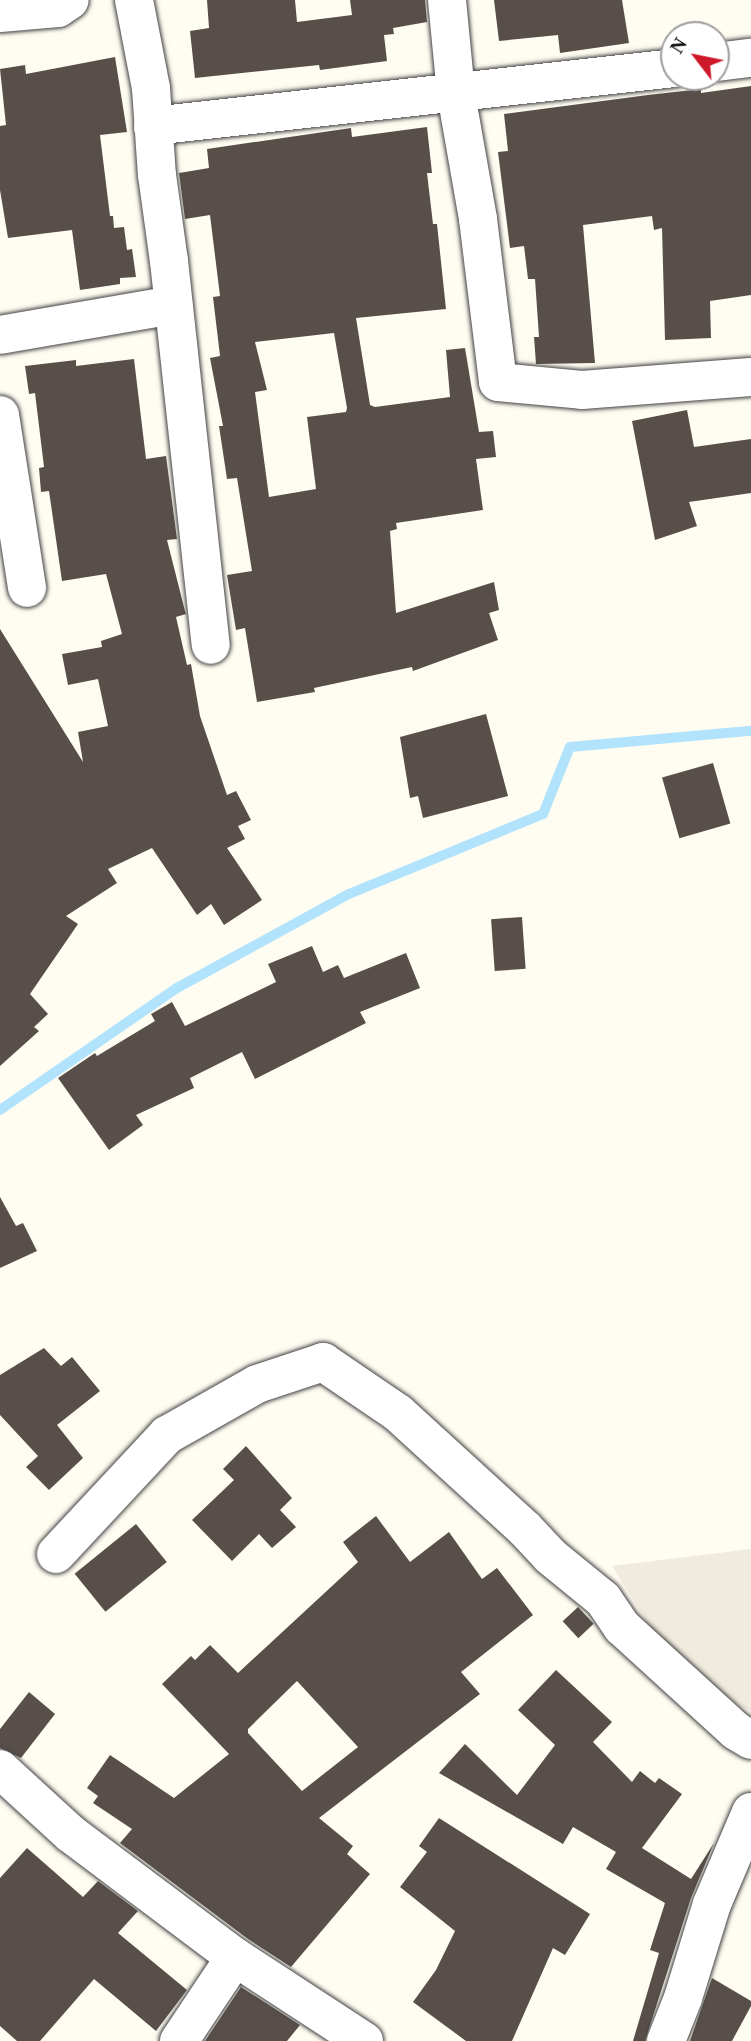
<!DOCTYPE html>
<style>
body{margin:0}
#map{position:relative;width:751px;height:2041px;overflow:hidden;background:#fffcf2;font-family:"Times New Roman",serif}
div>[style]{position:absolute}
.plaza>*{inset:0;background:#f1ebde}
.stream>*{height:10px;margin:-5px;padding:0 5px;transform-origin:5px;border-radius:5px;background:#b1e4fc}
.building>*{inset:0;background:#594f4a;transform-origin:0 0}
.roads{filter:drop-shadow(0 0 2px #424242) drop-shadow(0 0 2px #424242)}
.minor>*{height:38px;margin:-19px;padding:0 19px;transform-origin:19px;border-radius:19px;background:#fff}
span{translate:-50% -50%;white-space:nowrap;text-align:center;line-height:1.15;-webkit-text-stroke:7px #fff;paint-order:stroke}
.north{position:absolute;left:660px;top:21px;width:70px;height:70px;box-sizing:border-box;background:#fff;border:2px solid #9f9f9f;border-radius:50%;rotate:302deg;font-size:19px;font-weight:700;line-height:28px;text-align:center;color:#0f0f0f}
.north::after{content:'';display:block;margin:auto;width:24px;height:32px;background:#ce192b;clip-path:polygon(50% 0,100% 100%,50% 72%,0 100%)}
</style>
<div id="map">
<div class="plaza">
<div style="clip-path:polygon(751px 1549px,751px 1711px,696px 1683px,657px 1638px,612px 1566px)"></div>
</div>
<div class="stream">
<div style="left:0;top:1110px;width:215px;rotate:-34.6deg"></div>
<div style="left:177px;top:988px;width:196px;rotate:-28.7deg"></div>
<div style="left:349px;top:894px;width:210px;rotate:-22.4deg"></div>
<div style="left:543px;top:814px;width:72px;rotate:-68.1deg"></div>
<div style="left:570px;top:747px;width:182px;rotate:-5.1deg"></div>
</div>
<div class="building">
<div style="clip-path:polygon(207px 0,295px 0,297px 22px,352px 15px,350px 0,425px 0,427px 22px,393px 28px,394px 34px,384px 35px,387px 61px,320px 70px,319px 65px,195px 78px,190px 31px,209px 28px)"></div>
<div style="clip-path:polygon(494px 0,622px 0,629px 43px,560px 53px,558px 35px,499px 41px)"></div>
<div style="clip-path:polygon(115px 57px,127px 132px,100px 135px,110px 216px,113px 216px,114px 228px,124px 227px,127px 250px,132px 249px,136px 277px,120px 278px,120px 284px,80px 290px,72px 230px,8px 238px,0 190px,0 126px,6px 125px,0 69px,25px 65px,26px 74px)"></div>
<div style="clip-path:polygon(751px 86px,751px 295px,710px 301px,711px 338px,665px 340px,662px 228px,654px 230px,652px 216px,583px 225px,595px 363px,536px 364px,534px 337px,539px 337px,535px 279px,528px 279px,524px 246px,510px 248px,498px 152px,508px 151px,504px 114px,648px 95px,701px 89px,701px 93px)"></div>
<div style="clip-path:polygon(evenodd,427px 127px,432px 173px,427px 173px,433px 224px,437px 224px,446px 309px,356px 318px,370px 405px,375px 407px,450px 397px,446px 350px,465px 348px,479px 432px,493px 431px,496px 457px,476px 459px,483px 510px,396px 523px,397px 529px,390px 531px,396px 613px,494px 582px,499px 610px,489px 613px,498px 640px,413px 671px,412px 667px,314px 688px,315px 692px,257px 702px,245px 628px,236px 630px,227px 575px,252px 571px,237px 478px,227px 479px,219px 426px,223px 426px,210px 358px,220px 356px,213px 297px,220px 296px,210px 215px,185px 219px,179px 173px,209px 168px,207px 149px,351px 128px,352px 137px,427px 127px,334px 333px,347px 408px,346px 412px,307px 417px,316px 489px,269px 497px,255px 392px,267px 390px,255px 342px,334px 333px)"></div>
<div style="clip-path:polygon(134px 359px,146px 459px,166px 456px,177px 539px,167px 540px,185px 611px,186px 614px,176px 617px,187px 665px,191px 664px,200px 716px,227px 795px,236px 791px,251px 820px,238px 826px,245px 839px,227px 848px,262px 900px,224px 925px,211px 904px,197px 915px,152px 848px,108px 869px,117px 883px,66px 916px,78px 924px,30px 994px,48px 1014px,34px 1027px,39px 1031px,0 1066px,0 629px,83px 762px,78px 732px,108px 726px,98px 679px,68px 685px,62px 654px,102px 647px,101px 641px,122px 634px,106px 574px,62px 581px,49px 491px,41px 492px,39px 468px,44px 467px,35px 393px,29px 394px,25px 366px,76px 360px,76px 366px)"></div>
<div style="clip-path:polygon(687px 410px,694px 447px,751px 439px,751px 493px,689px 502px,697px 526px,655px 540px,632px 421px)"></div>
<div style="clip-path:polygon(486px 714px,508px 796px,423px 818px,418px 796px,410px 798px,400px 737px)"></div>
<div style="left:713px;top:763px;width:63px;height:53px;rotate:74deg"></div>
<div style="left:522px;top:917px;width:52px;height:31px;rotate:86deg"></div>
<div style="clip-path:polygon(312px 946px,323px 972px,338px 965px,344px 978px,406px 953px,420px 988px,360px 1012px,366px 1023px,255px 1079px,242px 1052px,190px 1078px,194px 1088px,136px 1115px,143px 1125px,109px 1150px,58px 1078px,95px 1053px,97px 1056px,155px 1021px,151px 1014px,172px 1002px,185px 1026px,276px 982px,268px 964px)"></div>
<div style="clip-path:polygon(0 1197px,16px 1226px,23px 1223px,37px 1251px,0 1268px)"></div>
<div style="clip-path:polygon(44px 1348px,61px 1366px,72px 1357px,100px 1391px,57px 1425px,83px 1458px,49px 1490px,26px 1467px,38px 1456px,0 1415px,0 1375px)"></div>
<div style="clip-path:polygon(246px 1446px,292px 1498px,280px 1510px,296px 1527px,272px 1548px,259px 1534px,232px 1561px,192px 1520px,234px 1480px,223px 1469px)"></div>
<div style="clip-path:polygon(evenodd,376px 1516px,410px 1562px,449px 1532px,482px 1579px,497px 1568px,533px 1615px,461px 1672px,480px 1694px,319px 1818px,353px 1846px,347px 1854px,370px 1874px,291px 1967px,248px 1939px,120px 1843px,132px 1829px,93px 1803px,98px 1796px,87px 1788px,110px 1755px,174px 1798px,229px 1754px,162px 1684px,191px 1656px,195px 1660px,210px 1645px,238px 1673px,358px 1562px,343px 1542px,376px 1516px,297px 1681px,358px 1747px,302px 1791px,248px 1733px,248px 1729px,297px 1681px)"></div>
<div style="left:136px;top:1524px;width:49px;height:79px;rotate:51deg"></div>
<div style="left:578px;top:1607px;width:23px;height:21px;rotate:47deg"></div>
<div style="clip-path:polygon(556px 1670px,612px 1722px,593px 1742px,632px 1782px,640px 1771px,655px 1783px,659px 1778px,682px 1794px,642px 1848px,691px 1879px,714px 1843px,691px 1898px,645px 2041px,633px 2041px,659px 1953px,650px 1950px,665px 1903px,606px 1869px,616px 1852px,573px 1827px,563px 1844px,439px 1773px,465px 1744px,517px 1795px,555px 1745px,518px 1710px)"></div>
<div style="clip-path:polygon(29px 1692px,55px 1714px,21px 1758px,0 1748px,0 1729px)"></div>
<div style="clip-path:polygon(439px 1818px,590px 1914px,565px 1955px,553px 1948px,512px 2041px,466px 2041px,413px 2002px,436px 1970px,455px 1931px,400px 1887px,427px 1852px,419px 1846px)"></div>
<div style="clip-path:polygon(27px 1848px,83px 1897px,98px 1881px,138px 1911px,118px 1933px,187px 1990px,156px 2031px,94px 1979px,40px 2041px,17px 2041px,0 2026px,0 1878px)"></div>
<div style="clip-path:polygon(712px 1978px,751px 2001px,751px 2006px,732px 2041px,690px 2041px)"></div>
<div style="clip-path:polygon(241px 1987px,300px 2025px,287px 2041px,205px 2041px)"></div>
</div>
<div class="roads">
<div class="minor">
<div style="left:134px;top:0;width:90px;rotate:79.1deg"></div>
<div style="left:151px;top:88px;width:87px;rotate:86.1deg"></div>
<div style="left:157px;top:175px;width:87px;rotate:82.1deg"></div>
<div style="left:169px;top:261px;width:386px;rotate:83.8deg"></div>
<div style="left:447px;top:0;width:94px;rotate:84.5deg"></div>
<div style="left:456px;top:94px;width:127px;rotate:80deg"></div>
<div style="left:478px;top:219px;width:164px;rotate:83deg"></div>
<div style="left:498px;top:382px;width:84px;rotate:5.4deg"></div>
<div style="left:582px;top:390px;width:169px;rotate:-4.4deg"></div>
<div style="left:0;top:13px;width:58px;rotate:-4.9deg"></div>
<div style="left:58px;top:8px;width:14px;rotate:-34deg"></div>
<div style="left:716px;top:62px;width:35px;rotate:-7deg"></div>
<div style="left:153px;top:126px;width:524px;rotate:-6.35deg"></div>
<div style="left:0;top:335px;width:176px;rotate:-9.8deg"></div>
<div style="left:0;top:415px;width:175px;rotate:81.1deg"></div>
<div style="left:56px;top:1554px;width:163px;rotate:-47deg"></div>
<div style="left:167px;top:1435px;width:103px;rotate:-29.5deg"></div>
<div style="left:257px;top:1384px;width:70px;rotate:-18.4deg"></div>
<div style="left:323px;top:1362px;width:91px;rotate:34.2deg"></div>
<div style="left:398px;top:1413px;width:172px;rotate:42.4deg"></div>
<div style="left:525px;top:1529px;width:37px;rotate:47deg"></div>
<div style="left:550px;top:1556px;width:68px;rotate:39.1deg"></div>
<div style="left:603px;top:1599px;width:34px;rotate:56deg"></div>
<div style="left:622px;top:1627px;width:154px;rotate:42.4deg"></div>
<div style="left:736px;top:1731px;width:17px;rotate:31deg"></div>
<div style="left:0;top:1769px;width:96px;rotate:42.5deg"></div>
<div style="left:71px;top:1834px;width:205px;rotate:36.9deg"></div>
<div style="left:235px;top:1957px;width:154px;rotate:33.1deg"></div>
<div style="left:179px;top:2041px;width:101px;rotate:-56.3deg"></div>
<div style="left:666px;top:2041px;width:46px;rotate:-68.4deg"></div>
<div style="left:683px;top:1998px;width:98px;rotate:-72.9deg"></div>
<div style="left:712px;top:1904px;width:100px;rotate:-67deg"></div>
</div>
</div>
<div class="north">N</div>
</div>
